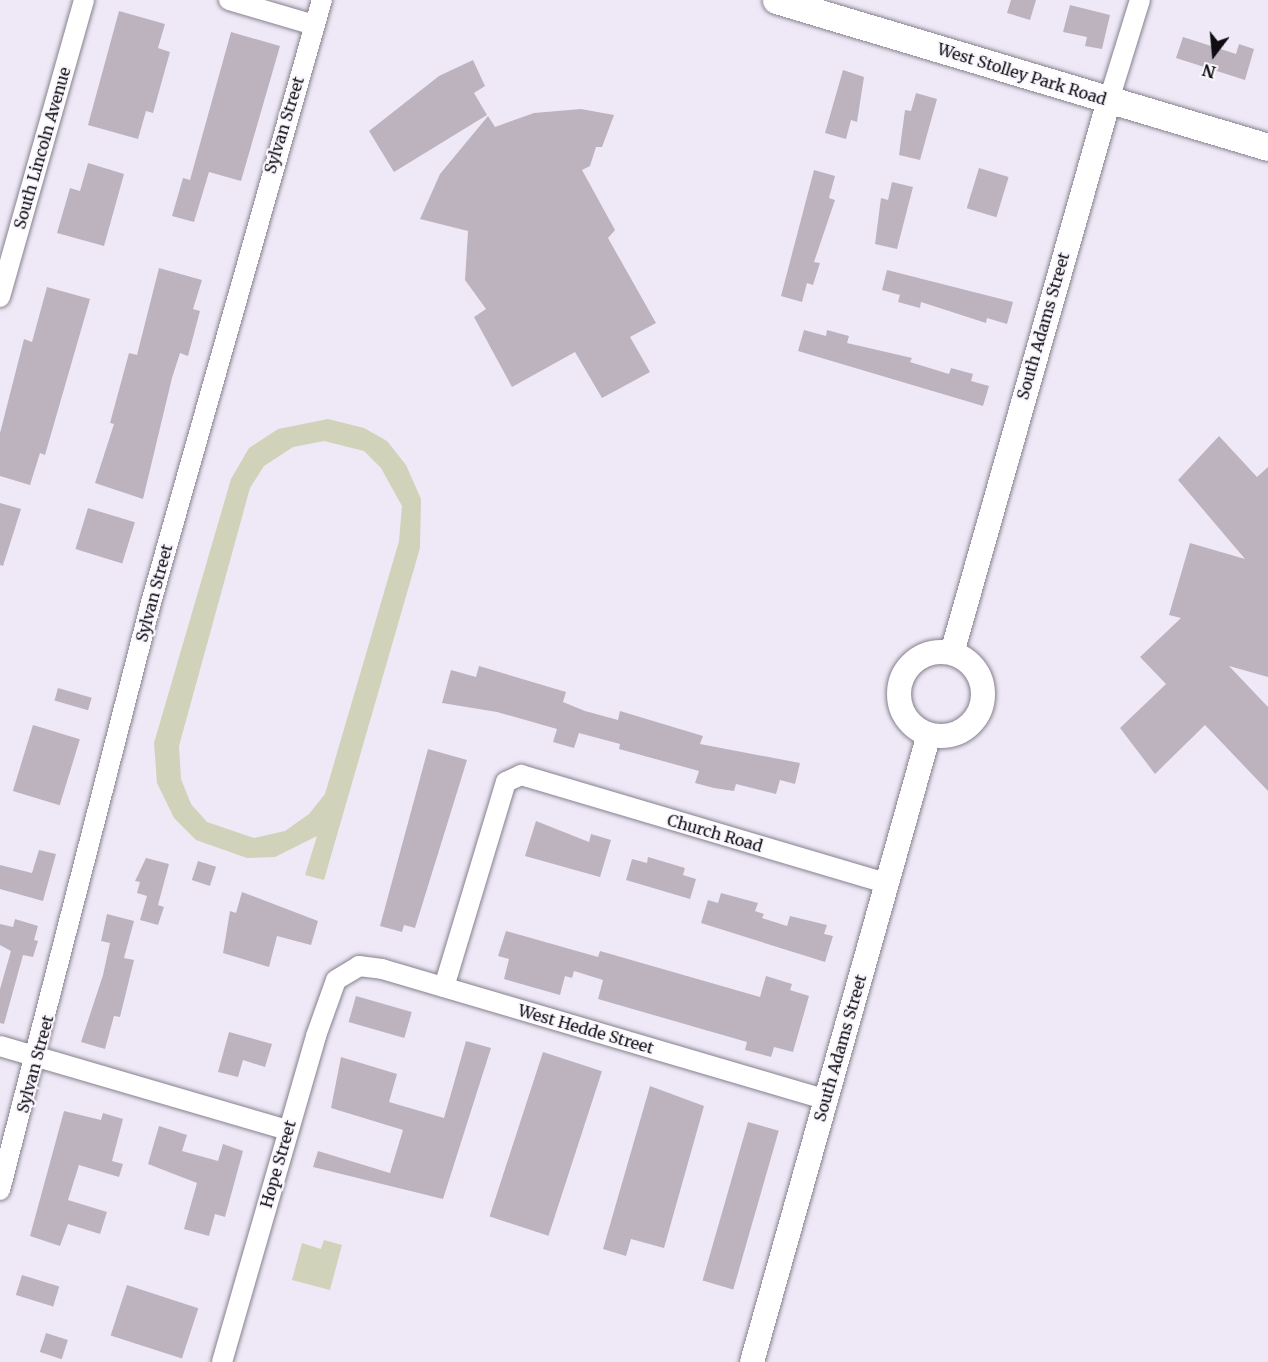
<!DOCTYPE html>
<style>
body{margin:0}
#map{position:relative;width:1268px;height:1362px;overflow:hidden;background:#efe9f7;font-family:Merriweather,serif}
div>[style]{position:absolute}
.green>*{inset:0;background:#d0d2b9}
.building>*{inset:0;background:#bdb3bf;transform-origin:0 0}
.roads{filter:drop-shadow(0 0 2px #86818e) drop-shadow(0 0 2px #86818e)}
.minor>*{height:20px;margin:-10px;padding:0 10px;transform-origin:10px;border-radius:10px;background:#fff}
.tertiary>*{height:24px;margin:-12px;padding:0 12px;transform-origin:12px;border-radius:12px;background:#fff}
.tertiary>.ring{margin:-12px;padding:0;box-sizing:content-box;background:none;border:24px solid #fff;border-radius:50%}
.secondary>*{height:27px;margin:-13.5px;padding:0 13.5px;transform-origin:13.5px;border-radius:13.5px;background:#fff}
span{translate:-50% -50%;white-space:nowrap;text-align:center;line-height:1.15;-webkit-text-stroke:4.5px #faf8fe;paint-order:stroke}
.street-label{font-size:16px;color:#0f0d12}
.north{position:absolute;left:1184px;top:24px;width:60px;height:60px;-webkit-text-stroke:4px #faf8fe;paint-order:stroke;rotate:196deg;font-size:16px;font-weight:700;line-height:24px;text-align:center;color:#0f0d12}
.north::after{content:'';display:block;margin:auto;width:21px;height:27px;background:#0f0d12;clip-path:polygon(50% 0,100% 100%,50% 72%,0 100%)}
</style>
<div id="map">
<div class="green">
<div style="clip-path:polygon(evenodd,328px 419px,364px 428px,387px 441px,406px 465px,421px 499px,420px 548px,324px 880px,305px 875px,317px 836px,275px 857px,247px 858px,196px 840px,174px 818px,157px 783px,154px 743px,231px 479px,249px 448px,278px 429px,328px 419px,324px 441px,364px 451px,381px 468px,402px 506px,399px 541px,325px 794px,309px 814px,285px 831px,254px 838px,207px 822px,191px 804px,181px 779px,179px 746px,250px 488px,264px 466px,293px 447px,324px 441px)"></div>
<div style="clip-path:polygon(324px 1240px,342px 1245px,330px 1290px,292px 1280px,302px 1243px,321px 1249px)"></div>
</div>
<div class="building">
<div style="clip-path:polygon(1011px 0,1036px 0,1030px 20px,1007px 13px)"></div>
<div style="clip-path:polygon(1070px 5px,1110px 15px,1102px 49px,1085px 46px,1087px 37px,1063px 32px)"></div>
<div style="clip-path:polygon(119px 11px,165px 24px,158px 48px,170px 52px,153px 113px,146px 111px,138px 139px,88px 125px)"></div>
<div style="clip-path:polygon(231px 32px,280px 46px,241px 181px,209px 172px,194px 222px,172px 216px,183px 178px,190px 180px)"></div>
<div style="clip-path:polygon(1183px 37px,1236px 54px,1239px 44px,1254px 49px,1245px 80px,1176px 58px)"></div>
<div style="clip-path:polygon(473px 60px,485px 86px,474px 93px,487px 115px,394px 172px,369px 131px,439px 76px)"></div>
<div style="clip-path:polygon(843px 70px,864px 77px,857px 122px,851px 120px,846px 139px,825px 133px)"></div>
<div style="clip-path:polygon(916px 93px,937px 99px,920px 160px,899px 155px,905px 110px,911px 111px)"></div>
<div style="clip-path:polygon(581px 109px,614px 115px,602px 147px,596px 147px,590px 166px,582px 170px,615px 230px,608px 238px,656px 323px,630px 337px,650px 372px,602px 398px,575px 352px,512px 387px,474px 317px,486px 309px,465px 280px,468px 231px,420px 219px,440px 174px,488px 116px,495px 127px,534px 113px)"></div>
<div style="clip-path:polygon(88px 163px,124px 174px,104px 246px,57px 233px,70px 188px,80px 191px)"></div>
<div style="left:979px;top:168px;width:31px;height:42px;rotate:17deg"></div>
<div style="clip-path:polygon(814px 170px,835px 176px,829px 198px,835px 200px,814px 262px,820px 263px,813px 285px,807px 283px,802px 302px,781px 296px)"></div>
<div style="clip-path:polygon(892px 182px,913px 187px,897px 249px,875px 244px,881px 198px,888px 200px)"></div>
<div style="clip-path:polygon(159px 268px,202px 280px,193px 309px,200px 311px,188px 356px,180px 353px,172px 378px,143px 499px,95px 483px,114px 424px,110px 423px,129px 353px,137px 355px)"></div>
<div style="clip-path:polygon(887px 270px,1013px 302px,1007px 324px,987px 318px,986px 323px,921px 302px,920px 308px,898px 302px,900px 295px,882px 290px)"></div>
<div style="clip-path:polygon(47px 287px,90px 299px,45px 455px,40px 453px,30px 485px,0 476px,0 433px,24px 339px,32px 342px)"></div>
<div style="clip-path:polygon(804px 330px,826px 336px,827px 330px,849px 336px,847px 343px,912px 358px,910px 362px,949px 374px,951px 368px,973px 374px,971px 381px,989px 386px,983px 406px,798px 351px)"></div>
<div style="clip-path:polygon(1219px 436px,1257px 477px,1268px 467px,1268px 677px,1229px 666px,1268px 707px,1268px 791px,1205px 725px,1155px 774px,1120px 728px,1166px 684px,1140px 657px,1181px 618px,1169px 615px,1190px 543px,1245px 559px,1178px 480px)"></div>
<div style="clip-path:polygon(0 503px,21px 509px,3px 566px,0 565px)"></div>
<div style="left:88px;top:508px;width:49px;height:43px;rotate:17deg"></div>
<div style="clip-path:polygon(479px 666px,566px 692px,563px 702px,585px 711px,618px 720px,620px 711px,703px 736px,700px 744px,800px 763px,795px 784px,780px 780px,776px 794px,736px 784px,734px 791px,714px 788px,695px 783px,699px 771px,619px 749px,620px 744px,579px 733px,574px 748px,553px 742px,557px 729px,497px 712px,442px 703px,451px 670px,476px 677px)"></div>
<div style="left:58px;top:688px;width:35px;height:13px;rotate:16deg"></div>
<div style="left:33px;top:725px;width:49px;height:69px;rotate:17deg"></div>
<div style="clip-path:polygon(428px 749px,467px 760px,415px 928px,404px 925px,402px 932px,380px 926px)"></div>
<div style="clip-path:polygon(536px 821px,589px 842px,591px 834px,611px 840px,600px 877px,525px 856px)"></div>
<div style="clip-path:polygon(39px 850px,56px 854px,43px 901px,0 889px,0 865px,32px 873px)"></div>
<div style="clip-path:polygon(648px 857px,685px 868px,683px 875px,696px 879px,690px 899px,626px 880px,632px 859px,647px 863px)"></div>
<div style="clip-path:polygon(146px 858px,169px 864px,158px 905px,164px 907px,158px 925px,140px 920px,147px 896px,137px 893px,140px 882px,135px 881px)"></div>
<div style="left:198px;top:861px;width:19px;height:20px;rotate:18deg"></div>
<div style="clip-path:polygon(242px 892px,318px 921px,311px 945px,277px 936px,269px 967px,223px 953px,230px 911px,236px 913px)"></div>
<div style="clip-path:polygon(721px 893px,758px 903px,755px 911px,764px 914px,762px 918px,787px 926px,790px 916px,827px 925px,824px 934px,833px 936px,825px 962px,701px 923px,708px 900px,718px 903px)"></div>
<div style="clip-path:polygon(107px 914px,134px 921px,124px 958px,134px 960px,120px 1017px,114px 1016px,105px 1049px,81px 1042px,103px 975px,110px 943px,101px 941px)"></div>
<div style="clip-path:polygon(15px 919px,38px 926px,34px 940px,38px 941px,33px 957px,23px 955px,4px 1024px,0 1023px,0 989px,11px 951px,0 945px,0 924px,13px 927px)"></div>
<div style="clip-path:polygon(506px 931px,598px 957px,600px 951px,760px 997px,766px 976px,792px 984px,790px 990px,809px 996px,793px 1052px,774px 1047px,771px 1057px,745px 1050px,747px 1042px,598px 999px,603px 980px,574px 971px,572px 978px,565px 976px,560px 995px,504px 979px,509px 959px,498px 956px)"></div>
<div style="left:356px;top:996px;width:58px;height:27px;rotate:16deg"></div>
<div style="clip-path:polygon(229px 1032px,272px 1044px,265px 1067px,243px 1060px,238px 1077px,218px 1072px)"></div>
<div style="clip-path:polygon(466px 1041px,491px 1048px,443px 1199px,313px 1167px,318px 1151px,390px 1173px,403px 1130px,331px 1108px,341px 1057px,397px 1074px,389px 1102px,444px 1118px)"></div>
<div style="left:543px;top:1052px;width:62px;height:173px;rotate:18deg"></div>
<div style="clip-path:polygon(650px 1086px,704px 1106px,664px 1248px,631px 1239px,626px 1256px,603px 1249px)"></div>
<div style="clip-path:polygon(64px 1111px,101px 1120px,103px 1113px,123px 1119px,112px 1161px,123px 1164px,119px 1177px,79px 1165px,68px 1200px,107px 1212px,100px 1234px,68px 1224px,60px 1246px,30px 1236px)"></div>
<div style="left:748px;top:1122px;width:32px;height:165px;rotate:16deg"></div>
<div style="clip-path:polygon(159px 1126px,187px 1135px,182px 1151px,218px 1161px,223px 1144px,243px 1151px,225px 1217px,215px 1214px,209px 1236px,184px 1229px,197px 1183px,148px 1164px)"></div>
<div style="left:22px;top:1275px;width:39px;height:21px;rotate:17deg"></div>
<div style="left:127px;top:1285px;width:75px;height:53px;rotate:18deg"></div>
<div style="left:46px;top:1333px;width:23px;height:20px;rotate:18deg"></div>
</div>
<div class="roads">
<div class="minor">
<div style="left:229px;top:0;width:89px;rotate:16.4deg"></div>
<div style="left:1109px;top:100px;width:105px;rotate:-72.8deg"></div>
<div style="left:0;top:297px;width:309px;rotate:-74.2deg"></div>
<div style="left:444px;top:987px;width:214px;rotate:-73.2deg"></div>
<div style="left:506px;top:782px;width:17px;rotate:-25deg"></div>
<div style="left:521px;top:775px;width:383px;rotate:16.5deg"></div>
<div style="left:0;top:1046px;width:300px;rotate:16.3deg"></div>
<div style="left:0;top:1190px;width:610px;rotate:-75.58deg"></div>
<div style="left:152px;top:599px;width:623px;rotate:-74.16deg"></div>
<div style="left:222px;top:1362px;width:339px;rotate:-73.9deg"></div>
<div style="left:316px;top:1036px;width:59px;rotate:-70.3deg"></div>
<div style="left:336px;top:980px;width:27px;rotate:-31deg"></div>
<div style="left:359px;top:966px;width:23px;rotate:7deg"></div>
<div style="left:382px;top:969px;width:461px;rotate:16.4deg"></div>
</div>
<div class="tertiary">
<div class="ring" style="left:899px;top:652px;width:60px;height:60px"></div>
<div style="left:952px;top:653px;width:575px;rotate:-74.15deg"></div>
<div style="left:752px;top:1362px;width:652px;rotate:-74.26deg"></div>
</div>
<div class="secondary">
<div style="left:776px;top:0;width:513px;rotate:16.64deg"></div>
</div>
</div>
<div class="street-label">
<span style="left:1022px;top:74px;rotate:17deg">West Stolley Park Road</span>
<span style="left:284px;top:125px;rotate:-73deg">Sylvan Street</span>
<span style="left:42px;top:148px;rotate:-74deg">South Lincoln Avenue</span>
<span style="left:1043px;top:326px;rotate:-74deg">South Adams Street</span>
<span style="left:154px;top:593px;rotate:-75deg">Sylvan Street</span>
<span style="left:715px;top:833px;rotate:16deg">Church Road</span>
<span style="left:586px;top:1029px;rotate:16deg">West Hedde Street</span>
<span style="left:840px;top:1048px;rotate:-74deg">South Adams Street</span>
<span style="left:35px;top:1064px;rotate:-75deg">Sylvan Street</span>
<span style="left:278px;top:1164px;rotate:-74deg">Hope Street</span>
</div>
<div class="north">N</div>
</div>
